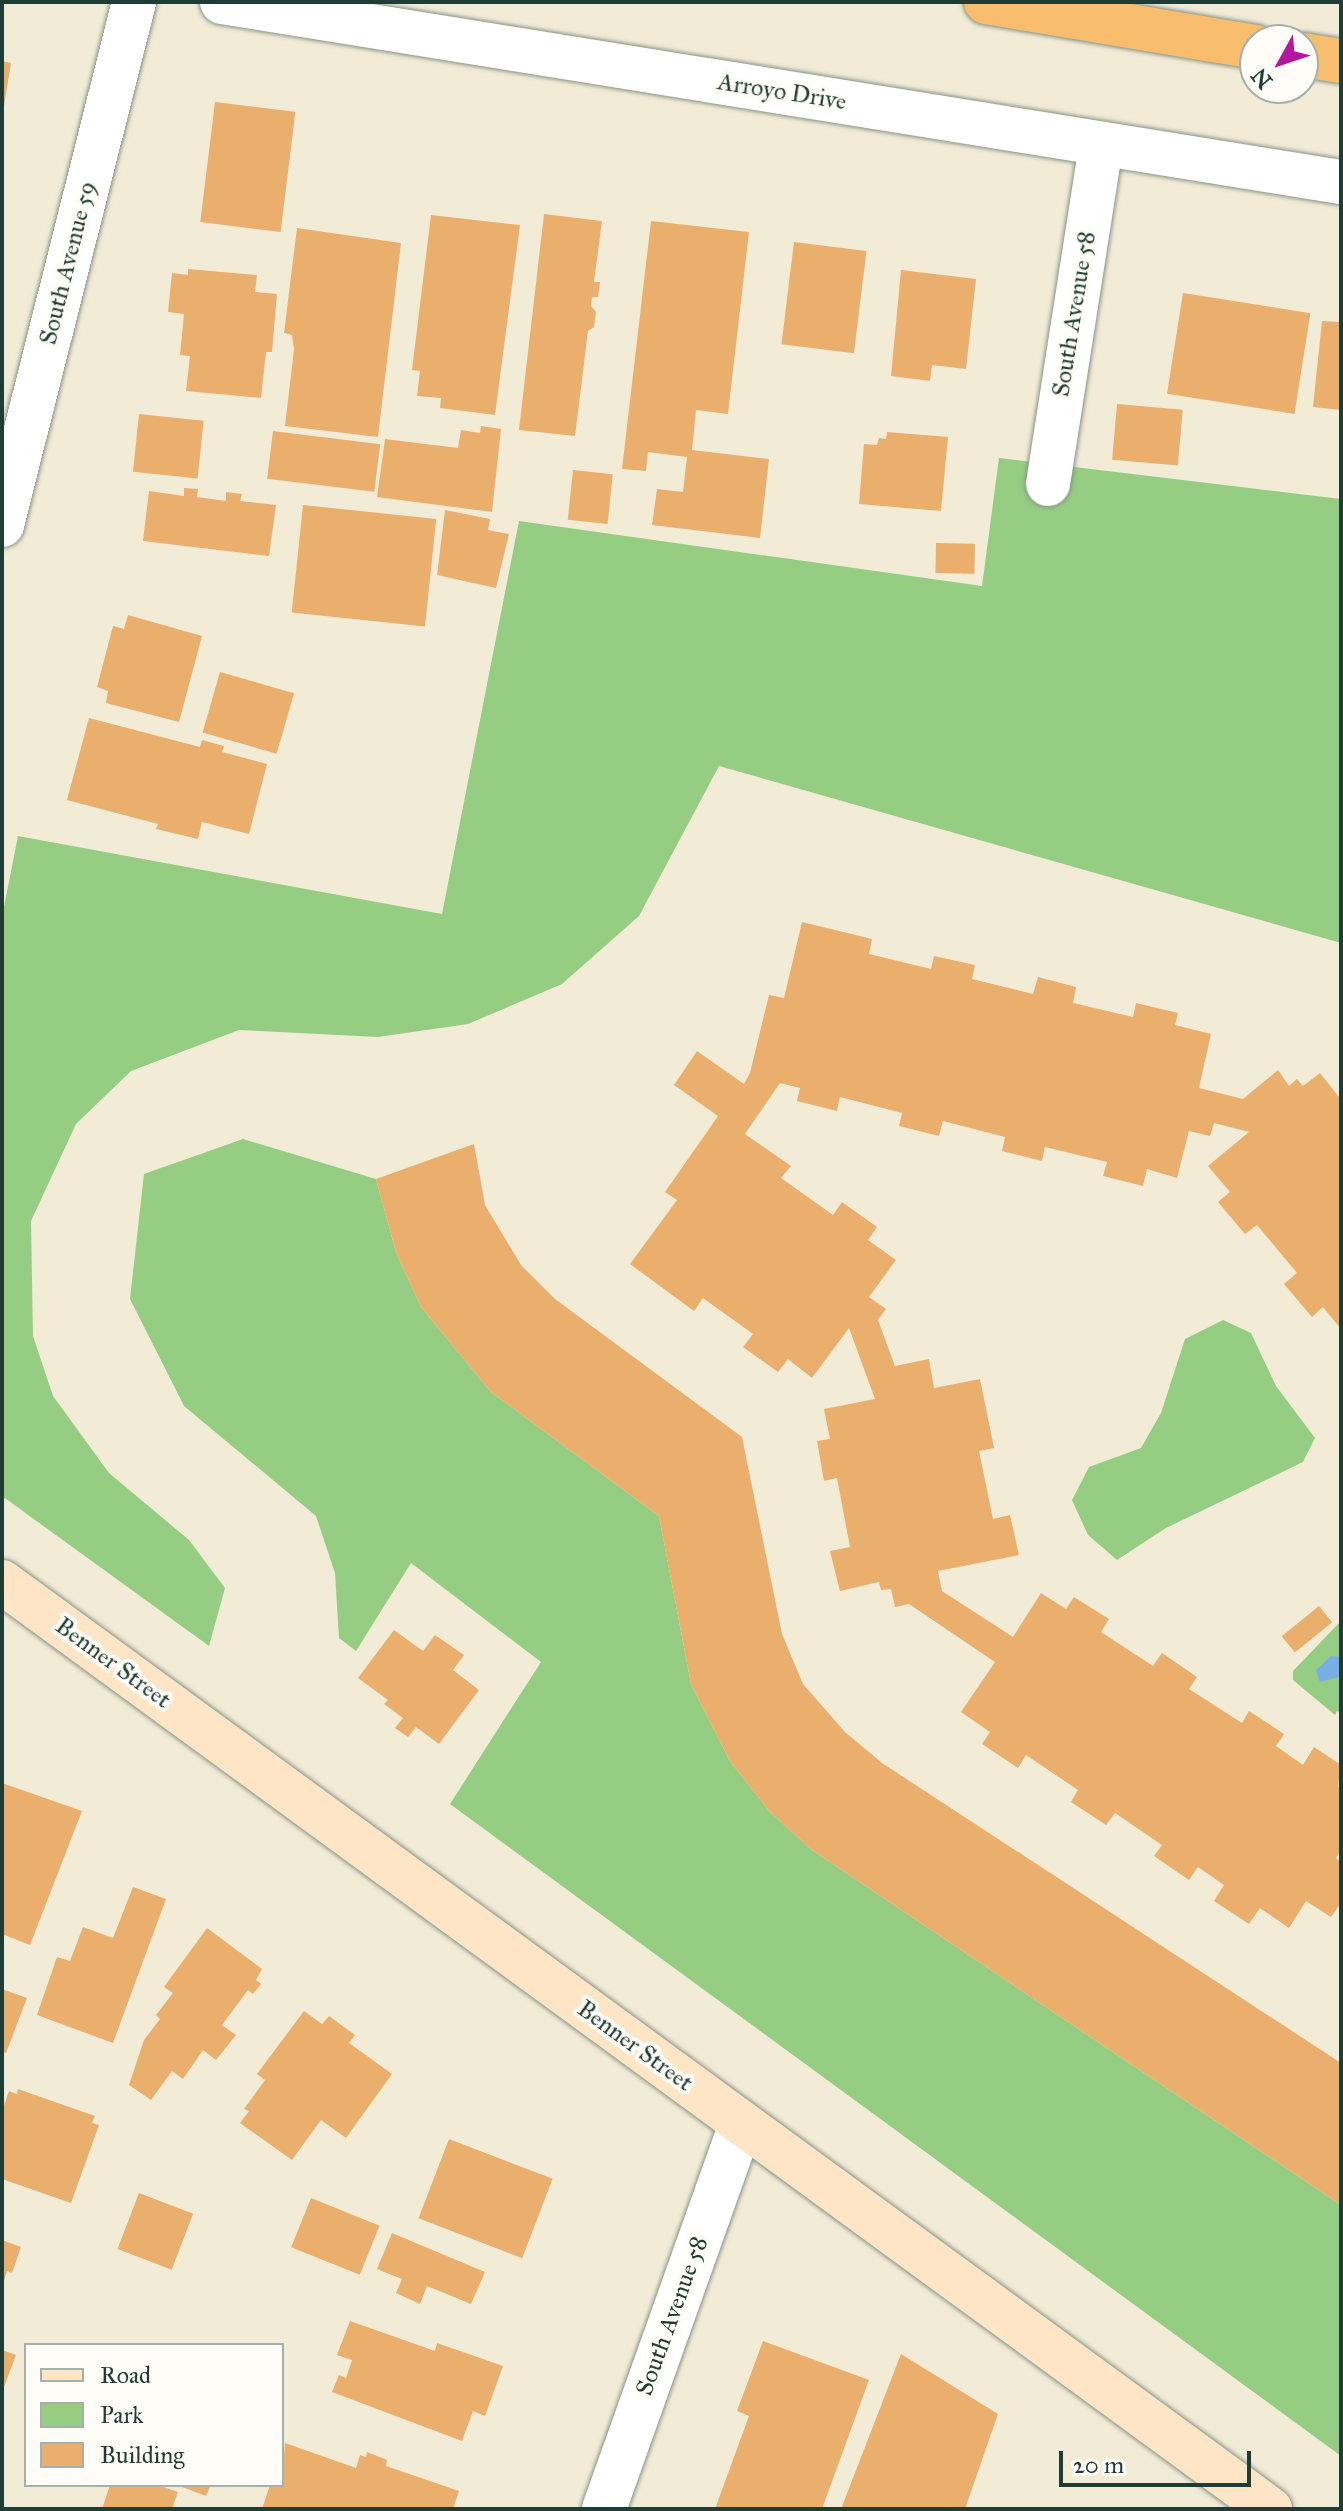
<!DOCTYPE html>
<style>
body{margin:0}
#map{position:relative;width:1343px;height:2511px;overflow:hidden;background:#f2ecd7;font-family:"IM FELL Great Primer",serif}
div>[style]{position:absolute}
.green>*{inset:0;background:#95ce82}
.water>*{inset:0;background:#76aee6}
.building>*{inset:0;background:#eaaf6c;transform-origin:0 0}
.roads{filter:drop-shadow(0 0 2px #889486) drop-shadow(0 0 2px #889486)}
.street>*{height:44px;margin:-22px;padding:0 22px;transform-origin:22px;border-radius:22px;background:#fff}
.secondary>*{height:44px;margin:-22px;padding:0 22px;transform-origin:22px;border-radius:22px;background:#fde5c5}
.highway>*{height:44px;margin:-22px;padding:0 22px;transform-origin:22px;border-radius:22px;background:#f9be6d}
span{translate:-50% -50%;white-space:nowrap;text-align:center;line-height:1.15;-webkit-text-stroke:8px #fdfcf7;paint-order:stroke}
.street-label{font-size:24px;color:#1f3d34}
.frame{position:absolute;inset:0;border:4px solid #1f3d34;pointer-events:none}
.legend{position:absolute;left:24px;top:2343px;width:260px;height:144px;box-sizing:border-box;background:#fdfcf7;border:2px solid #a4b0a9;margin:0;padding:10px 14px;list-style:none;font-size:24px;color:#1f3d34}
.legend li{display:flex;align-items:center;gap:16px;height:40px}
.legend b{width:40px;border:2px solid #a4b0a9}
.north{position:absolute;left:1239px;top:24px;width:80px;height:80px;box-sizing:border-box;background:#fdfcf7;border:2px solid #a4b0a9;border-radius:50%;rotate:230deg;font-size:22px;font-weight:700;line-height:32px;text-align:center;color:#1f3d34}
.north::after{content:'';display:block;margin:auto;width:28px;height:36px;background:#b5179e;clip-path:polygon(50% 0,100% 100%,50% 72%,0 100%)}
.scale{position:absolute;left:1059px;top:2451px;width:192px;height:36px;box-sizing:border-box;border:4px solid #1f3d34;border-top:0;padding-left:10px;font-size:24px;line-height:28px;white-space:nowrap;color:#1f3d34;-webkit-text-stroke:6px #fdfcf7;paint-order:stroke}
</style>
<div id="map">
<div class="green">
<div style="clip-path:polygon(999px 458px,1341px 499px,1341px 943px,719px 766px,639px 916px,562px 984px,468px 1024px,378px 1037px,239px 1030px,131px 1071px,76px 1124px,31px 1221px,33px 1336px,53px 1396px,109px 1473px,189px 1540px,225px 1588px,209px 1646px,2px 1496px,2px 917px,18px 836px,442px 914px,519px 521px,982px 586px)"></div>
<div style="clip-path:polygon(243px 1139px,376px 1179px,396px 1252px,421px 1307px,491px 1392px,659px 1516px,691px 1684px,730px 1761px,769px 1811px,812px 1850px,1341px 2205px,1341px 2456px,450px 1804px,541px 1662px,411px 1563px,356px 1651px,339px 1638px,335px 1573px,316px 1516px,184px 1406px,130px 1299px,144px 1174px)"></div>
<div style="clip-path:polygon(1223px 1320px,1251px 1333px,1276px 1386px,1315px 1438px,1303px 1462px,1166px 1528px,1117px 1560px,1088px 1535px,1072px 1500px,1089px 1467px,1141px 1448px,1161px 1413px,1185px 1339px)"></div>
<div style="clip-path:polygon(1341px 1591px,1341px 1713px,1337px 1711px,1335px 1715px,1293px 1680px,1293px 1671px,1340px 1622px)"></div>
</div>
<div class="water">
<div style="clip-path:polygon(1331px 1656px,1341px 1657px,1339px 1677px,1320px 1682px,1316px 1670px)"></div>
</div>
<div class="building">
<div style="clip-path:polygon(2px 61px,11px 63px,4px 106px,2px 106px)"></div>
<div style="left:215px;top:102px;width:81px;height:121px;rotate:7deg"></div>
<div style="clip-path:polygon(544px 214px,602px 221px,594px 282px,600px 282px,598px 297px,592px 297px,591px 306px,596px 312px,594px 327px,588px 331px,575px 436px,519px 430px)"></div>
<div style="clip-path:polygon(431px 215px,520px 225px,495px 415px,440px 408px,441px 398px,417px 396px,420px 371px,412px 370px)"></div>
<div style="clip-path:polygon(651px 221px,749px 232px,728px 414px,696px 410px,692px 450px,769px 459px,760px 538px,652px 525px,657px 489px,683px 492px,687px 457px,648px 452px,646px 471px,622px 469px)"></div>
<div style="clip-path:polygon(297px 228px,401px 243px,378px 437px,285px 426px,294px 349px,292px 335px,284px 333px)"></div>
<div style="left:794px;top:242px;width:73px;height:103px;rotate:7deg"></div>
<div style="clip-path:polygon(188px 269px,257px 275px,255px 292px,277px 294px,272px 352px,266px 352px,261px 398px,186px 391px,190px 356px,180px 355px,184px 314px,168px 312px,172px 273px,188px 275px)"></div>
<div style="clip-path:polygon(901px 270px,976px 279px,966px 369px,932px 365px,930px 381px,891px 376px)"></div>
<div style="left:1183px;top:293px;width:129px;height:102px;rotate:9deg"></div>
<div style="clip-path:polygon(1322px 321px,1341px 322px,1341px 410px,1313px 407px)"></div>
<div style="left:1117px;top:404px;width:66px;height:56px;rotate:5deg"></div>
<div style="left:139px;top:414px;width:65px;height:58px;rotate:6deg"></div>
<div style="clip-path:polygon(481px 426px,501px 429px,492px 512px,377px 497px,385px 439px,458px 448px,461px 430px,480px 433px)"></div>
<div style="left:273px;top:431px;width:108px;height:48px;rotate:7deg"></div>
<div style="clip-path:polygon(887px 432px,948px 437px,941px 511px,859px 504px,864px 444px,877px 445px,879px 438px,886px 439px)"></div>
<div style="left:573px;top:470px;width:40px;height:50px;rotate:6deg"></div>
<div style="clip-path:polygon(184px 488px,198px 489px,197px 497px,226px 501px,226px 492px,242px 494px,240px 501px,276px 505px,269px 556px,143px 541px,149px 491px,184px 496px)"></div>
<div style="left:303px;top:505px;width:134px;height:108px;rotate:6deg"></div>
<div style="clip-path:polygon(445px 510px,490px 519px,488px 530px,509px 534px,496px 588px,437px 575px)"></div>
<div style="left:936px;top:543px;width:39px;height:30px;rotate:1deg"></div>
<div style="clip-path:polygon(128px 615px,202px 636px,179px 722px,106px 703px,108px 691px,97px 687px,113px 626px,124px 629px)"></div>
<div style="left:220px;top:672px;width:77px;height:63px;rotate:16deg"></div>
<div style="clip-path:polygon(89px 718px,200px 747px,202px 740px,224px 746px,222px 752px,267px 764px,249px 834px,202px 822px,198px 839px,156px 829px,158px 824px,67px 800px)"></div>
<div style="clip-path:polygon(802px 922px,872px 939px,869px 954px,931px 969px,934px 956px,975px 965px,972px 979px,1033px 994px,1038px 977px,1076px 987px,1073px 1003px,1133px 1017px,1136px 1003px,1178px 1013px,1175px 1025px,1211px 1034px,1199px 1088px,1243px 1099px,1278px 1070px,1289px 1086px,1297px 1079px,1303px 1086px,1320px 1073px,1339px 1097px,1341px 1095px,1341px 1329px,1323px 1307px,1312px 1317px,1284px 1284px,1297px 1273px,1257px 1225px,1245px 1234px,1218px 1202px,1230px 1192px,1208px 1166px,1249px 1132px,1214px 1123px,1210px 1136px,1189px 1131px,1177px 1178px,1147px 1169px,1143px 1186px,1103px 1176px,1107px 1162px,1045px 1147px,1042px 1161px,1002px 1151px,1005px 1137px,943px 1121px,939px 1136px,899px 1126px,902px 1113px,840px 1097px,837px 1111px,797px 1101px,800px 1088px,780px 1083px,745px 1134px,791px 1166px,781px 1178px,833px 1215px,842px 1202px,877px 1227px,868px 1240px,896px 1260px,869px 1297px,886px 1309px,878px 1320px,895px 1366px,929px 1359px,934px 1388px,980px 1379px,994px 1448px,979px 1451px,993px 1519px,1010px 1515px,1019px 1555px,938px 1571px,942px 1591px,1013px 1637px,1041px 1593px,1066px 1609px,1074px 1597px,1109px 1619px,1101px 1632px,1153px 1666px,1162px 1653px,1197px 1677px,1189px 1689px,1242px 1723px,1249px 1711px,1284px 1734px,1276px 1746px,1303px 1765px,1314px 1747px,1341px 1765px,1338px 1787px,1341px 1789px,1341px 1850px,1336px 1858px,1341px 1862px,1341px 1903px,1331px 1917px,1306px 1901px,1289px 1928px,1260px 1908px,1249px 1924px,1214px 1901px,1224px 1885px,1198px 1867px,1189px 1880px,1154px 1856px,1162px 1845px,1115px 1813px,1106px 1825px,1071px 1802px,1078px 1790px,1026px 1755px,1018px 1768px,982px 1744px,990px 1732px,961px 1712px,995px 1662px,909px 1604px,895px 1607px,891px 1589px,881px 1590px,879px 1582px,840px 1591px,830px 1551px,850px 1547px,837px 1478px,824px 1481px,817px 1441px,830px 1439px,824px 1409px,875px 1399px,849px 1328px,812px 1378px,788px 1359px,778px 1372px,743px 1347px,753px 1334px,703px 1298px,694px 1311px,630px 1264px,677px 1200px,665px 1192px,718px 1116px,674px 1085px,697px 1051px,744px 1084px,750px 1073px,769px 995px,784px 998px)"></div>
<div style="clip-path:polygon(474px 1144px,485px 1205px,521px 1265px,555px 1299px,742px 1437px,782px 1634px,803px 1684px,845px 1732px,882px 1763px,1341px 2063px,1341px 2205px,812px 1850px,769px 1811px,730px 1761px,691px 1684px,659px 1516px,491px 1392px,421px 1307px,396px 1252px,376px 1179px)"></div>
<div style="left:1319px;top:1606px;width:21px;height:48px;rotate:51deg"></div>
<div style="clip-path:polygon(394px 1630px,423px 1651px,435px 1635px,464px 1655px,453px 1670px,479px 1690px,439px 1744px,416px 1727px,408px 1737px,395px 1728px,403px 1718px,384px 1704px,388px 1700px,358px 1678px)"></div>
<div style="clip-path:polygon(2px 1783px,82px 1811px,30px 1945px,2px 1934px)"></div>
<div style="clip-path:polygon(133px 1887px,166px 1899px,113px 2043px,37px 2015px,57px 1957px,70px 1961px,83px 1927px,113px 1938px)"></div>
<div style="clip-path:polygon(207px 1928px,262px 1969px,256px 1980px,261px 1984px,253px 1994px,248px 1990px,222px 2025px,236px 2035px,216px 2060px,203px 2050px,183px 2079px,172px 2071px,151px 2100px,129px 2085px,144px 2040px,160px 2019px,156px 2015px,173px 1993px,164px 1987px)"></div>
<div style="clip-path:polygon(2px 1989px,27px 1998px,6px 2053px,2px 2052px)"></div>
<div style="clip-path:polygon(304px 2011px,322px 2024px,329px 2016px,355px 2035px,349px 2043px,392px 2074px,346px 2138px,321px 2120px,292px 2160px,240px 2123px,249px 2111px,244px 2109px,265px 2080px,257px 2074px)"></div>
<div style="clip-path:polygon(18px 2089px,95px 2116px,92px 2123px,99px 2125px,71px 2203px,2px 2179px,2px 2111px,9px 2091px,17px 2094px)"></div>
<div style="left:449px;top:2139px;width:111px;height:85px;rotate:21deg"></div>
<div style="left:139px;top:2193px;width:58px;height:60px;rotate:21deg"></div>
<div style="left:311px;top:2198px;width:74px;height:53px;rotate:22deg"></div>
<div style="clip-path:polygon(392px 2233px,485px 2272px,471px 2304px,427px 2286px,420px 2304px,396px 2293px,402px 2279px,377px 2269px)"></div>
<div style="clip-path:polygon(2px 2240px,21px 2247px,12px 2273px,7px 2271px,3px 2284px)"></div>
<div style="clip-path:polygon(350px 2321px,435px 2351px,437px 2343px,503px 2366px,485px 2416px,473px 2411px,462px 2441px,332px 2392px,339px 2375px,346px 2378px,352px 2360px,337px 2355px)"></div>
<div style="clip-path:polygon(763px 2341px,869px 2380px,822px 2509px,715px 2509px,749px 2416px,737px 2411px)"></div>
<div style="clip-path:polygon(2px 2350px,16px 2355px,4px 2387px,2px 2387px)"></div>
<div style="clip-path:polygon(901px 2354px,998px 2414px,965px 2509px,841px 2509px)"></div>
<div style="clip-path:polygon(285px 2443px,356px 2468px,360px 2455px,366px 2457px,367px 2452px,387px 2460px,386px 2466px,459px 2491px,453px 2509px,262px 2509px,270px 2485px,282px 2485px)"></div>
<div style="clip-path:polygon(110px 2485px,158px 2485px,178px 2492px,172px 2509px,102px 2509px)"></div>
<div style="clip-path:polygon(177px 2485px,211px 2485px,206px 2496px)"></div>
</div>
<div class="roads">
<div class="street">
<div style="left:222px;top:2px;width:1133px;rotate:9.14deg"></div>
<div style="left:1048px;top:484px;width:344px;rotate:-81.1deg"></div>
<div style="left:2px;top:525px;width:539px;rotate:-75.83deg"></div>
<div style="left:604px;top:2509px;width:409px;rotate:-70.4deg"></div>
</div>
<div class="secondary">
<div style="left:2px;top:1582px;width:1571px;rotate:36.17deg"></div>
</div>
<div class="highway">
<div style="left:986px;top:2px;width:273px;rotate:9.5deg"></div>
<div style="left:1303px;top:55px;width:38px;rotate:9deg"></div>
</div>
</div>
<div class="street-label">
<span style="left:782px;top:92px;rotate:9deg">Arroyo Drive</span>
<span style="left:68px;top:263px;rotate:-76deg">South Avenue 59</span>
<span style="left:1074px;top:314px;rotate:-81deg">South Avenue 58</span>
<span style="left:113px;top:1663px;rotate:36deg">Benner Street</span>
<span style="left:635px;top:2046px;rotate:36deg">Benner Street</span>
<span style="left:672px;top:2316px;rotate:-70deg">South Avenue 58</span>
</div>
<div class="frame"></div>
<ul class="legend">
<li><b style="height:10px;background:#fde5c5"></b>Road</li>
<li><b style="height:22px;background:#95ce82"></b>Park</li>
<li><b style="height:22px;background:#eaaf6c"></b>Building</li>
</ul>
<div class="north">N</div>
<div class="scale">20 m</div>
</div>
